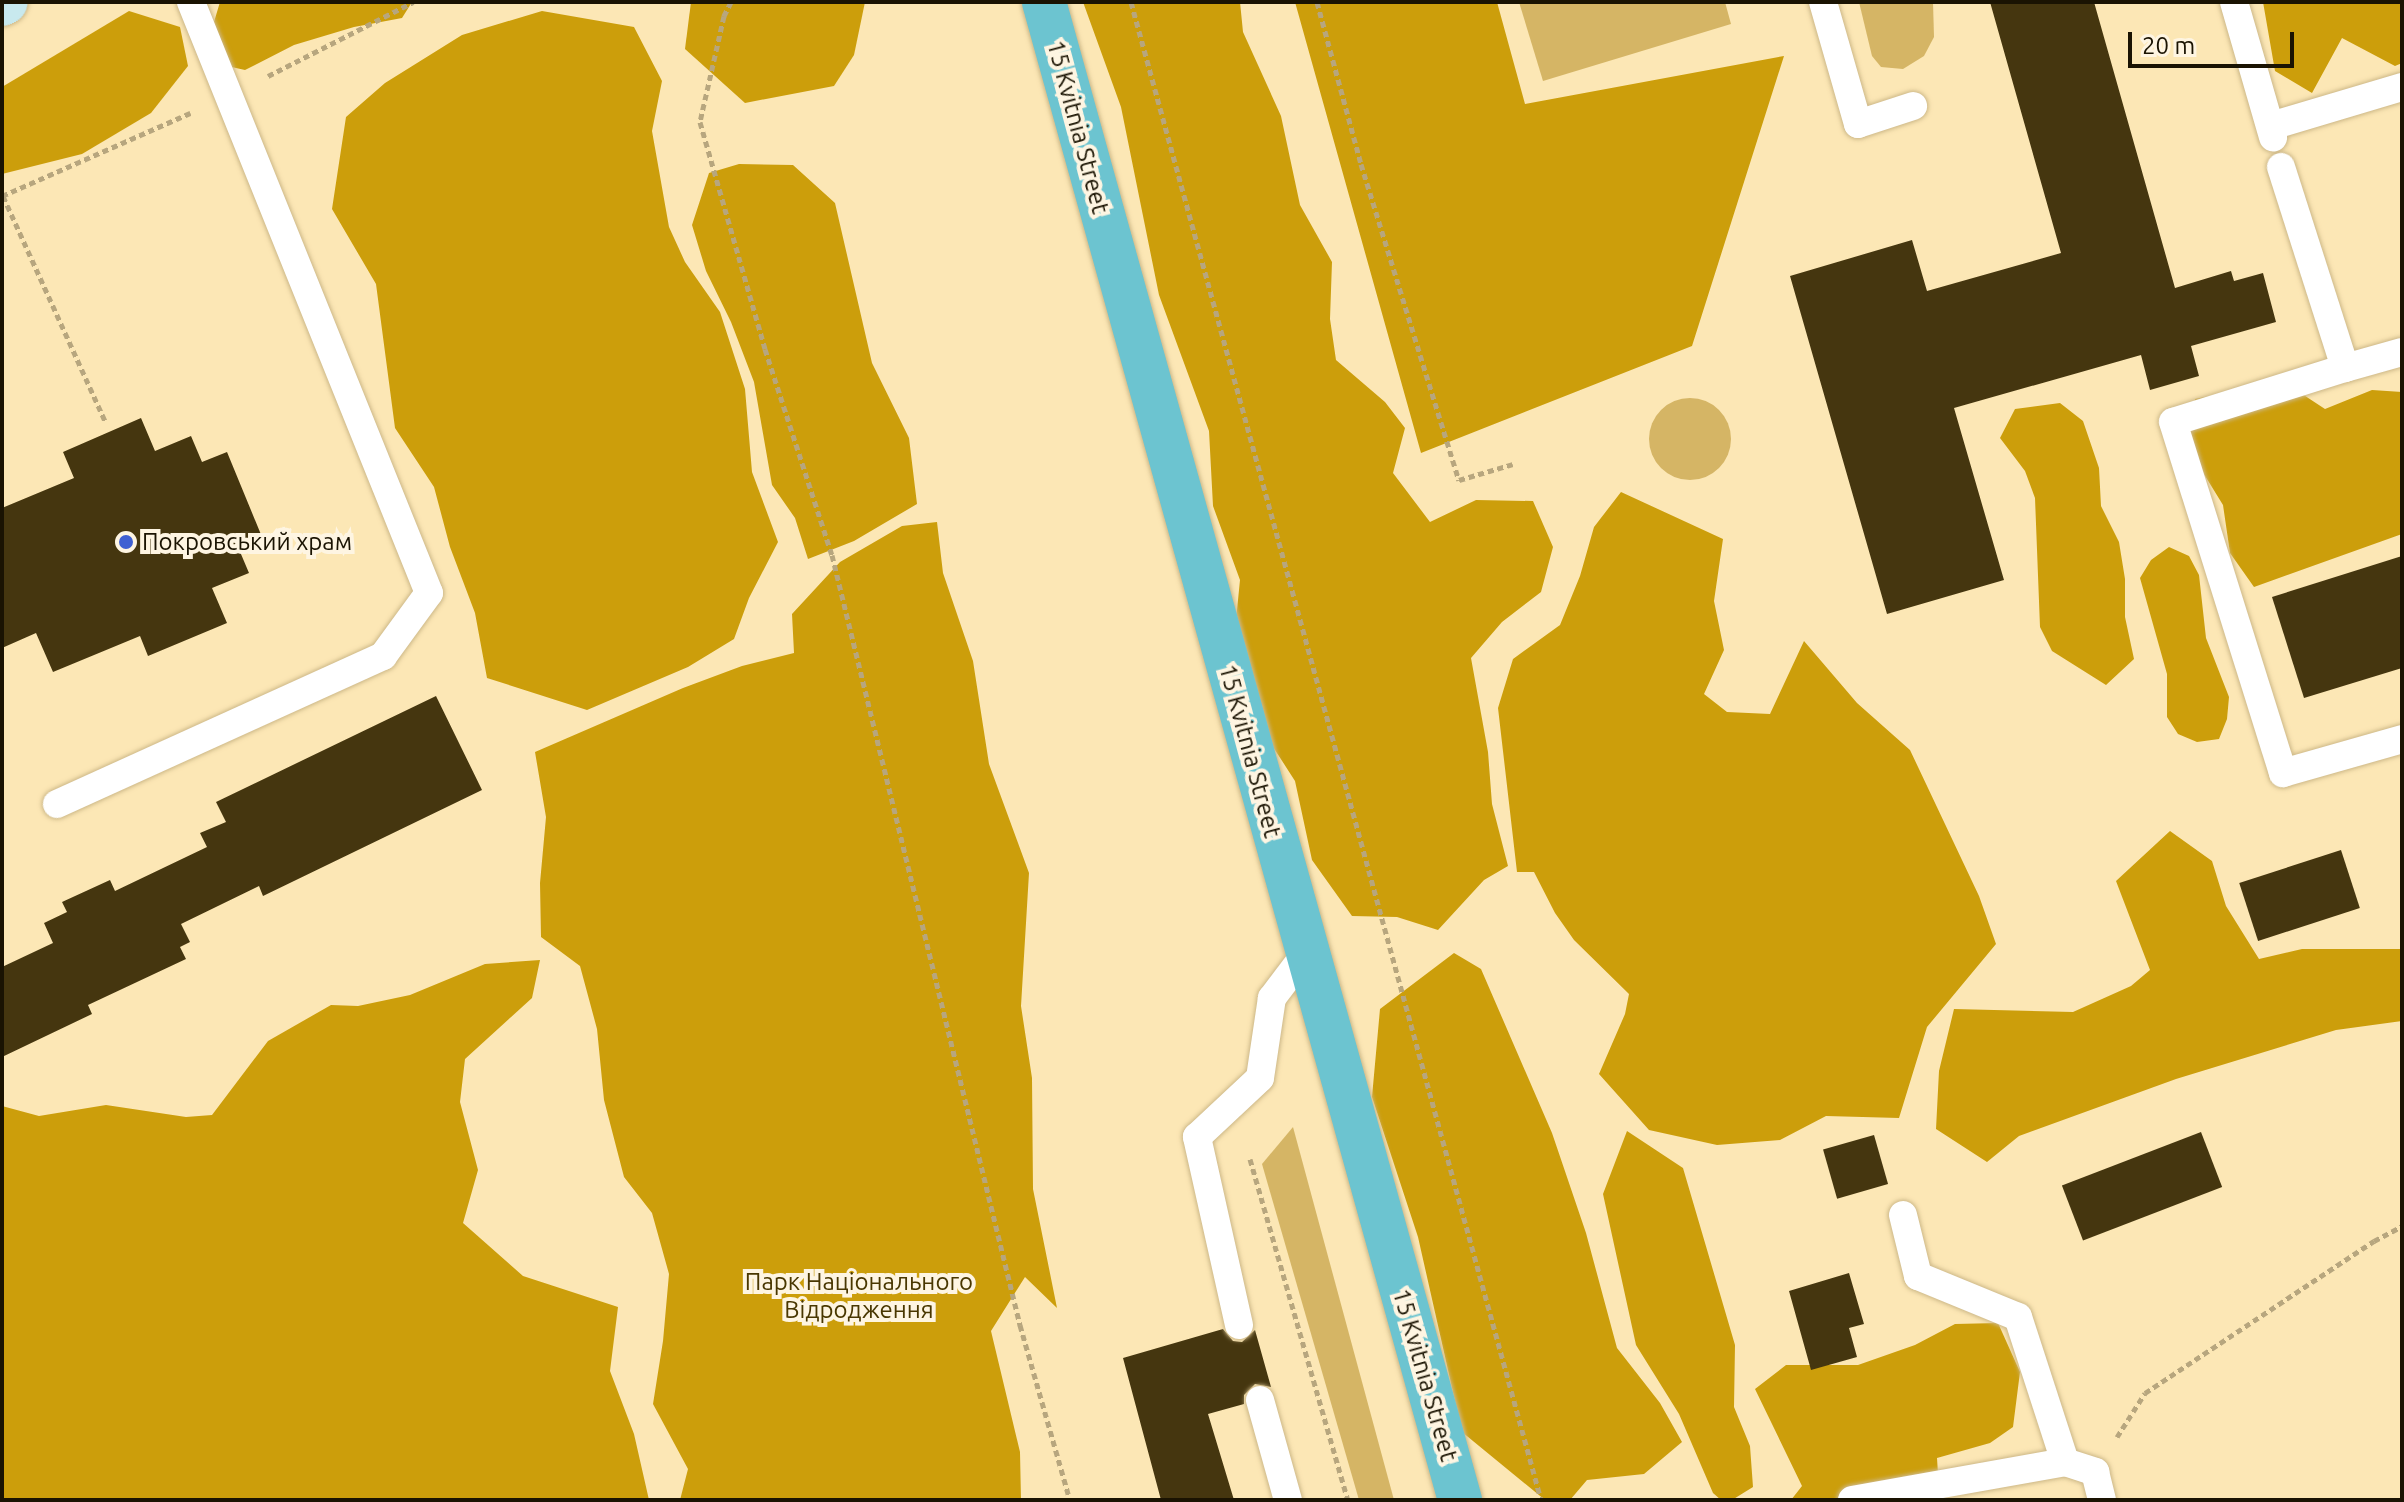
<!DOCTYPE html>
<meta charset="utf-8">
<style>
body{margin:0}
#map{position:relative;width:2404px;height:1502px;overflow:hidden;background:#fce7b5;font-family:Ubuntu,sans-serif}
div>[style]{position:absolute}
.green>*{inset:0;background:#d5b565}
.round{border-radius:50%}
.forest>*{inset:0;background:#cc9e0b}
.building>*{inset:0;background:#45360f;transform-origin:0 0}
.path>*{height:5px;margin-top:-2.5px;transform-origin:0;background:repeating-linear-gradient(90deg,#b7a67e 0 6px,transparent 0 10px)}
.roads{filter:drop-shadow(0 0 2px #cdb888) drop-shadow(0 0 2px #cdb888)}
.service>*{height:28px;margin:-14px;padding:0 14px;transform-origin:14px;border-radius:14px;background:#fff}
.secondary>*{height:44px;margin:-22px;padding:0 22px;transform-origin:22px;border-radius:22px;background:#c8e9ee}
.trunk>*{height:44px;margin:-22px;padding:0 22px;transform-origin:22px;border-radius:22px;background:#6cc4d0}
.dots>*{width:22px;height:22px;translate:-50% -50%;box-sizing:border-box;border:4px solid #fef5e2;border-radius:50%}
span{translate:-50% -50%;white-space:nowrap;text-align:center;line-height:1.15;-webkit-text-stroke:8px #fef5e2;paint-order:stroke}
.street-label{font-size:24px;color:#1a1302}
.poi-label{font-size:24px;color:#1a1302}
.left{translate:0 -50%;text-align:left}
.park-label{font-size:24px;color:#493701}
.frame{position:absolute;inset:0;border:4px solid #1a1302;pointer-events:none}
.scale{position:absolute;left:2128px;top:32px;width:166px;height:36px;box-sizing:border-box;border:4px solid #1a1302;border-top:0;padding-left:10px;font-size:24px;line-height:28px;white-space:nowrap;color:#1a1302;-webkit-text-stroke:6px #fef5e2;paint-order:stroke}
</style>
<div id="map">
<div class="green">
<div style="clip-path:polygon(1519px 2px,1725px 2px,1731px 24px,1543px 81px)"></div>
<div style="clip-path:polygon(1859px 2px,1933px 2px,1934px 37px,1924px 56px,1903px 69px,1881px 67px,1872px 56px)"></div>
<div class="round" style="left:1649px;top:398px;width:82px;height:82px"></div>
<div style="clip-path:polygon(1293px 1127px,1394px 1500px,1359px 1500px,1262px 1164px)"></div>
</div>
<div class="forest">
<div style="clip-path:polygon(220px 2px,412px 2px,402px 18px,354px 27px,294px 45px,245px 70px,218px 64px,214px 22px)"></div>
<div style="clip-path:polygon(691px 2px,865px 2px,854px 55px,834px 86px,745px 103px,685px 49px)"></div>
<div style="clip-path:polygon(1083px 2px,1240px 2px,1243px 32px,1281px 116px,1300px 205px,1332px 262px,1330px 319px,1336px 360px,1385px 402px,1405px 428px,1393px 473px,1430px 522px,1476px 500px,1533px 501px,1553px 547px,1541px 592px,1502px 622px,1471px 658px,1488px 752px,1492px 804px,1508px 866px,1484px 880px,1438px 930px,1397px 917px,1352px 916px,1312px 860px,1295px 781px,1230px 680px,1240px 580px,1213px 506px,1209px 431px,1159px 295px,1121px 107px)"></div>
<div style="clip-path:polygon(1295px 2px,1497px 2px,1525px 104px,1784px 56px,1692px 346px,1421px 453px)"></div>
<div style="clip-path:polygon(2263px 2px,2402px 2px,2402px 63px,2395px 66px,2342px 38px,2312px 93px,2275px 71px)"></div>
<div style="clip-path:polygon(129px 11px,180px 27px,188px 66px,151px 113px,82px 154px,2px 174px,2px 87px)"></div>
<div style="clip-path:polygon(542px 11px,634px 27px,662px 81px,652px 131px,669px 227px,685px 262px,720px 312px,745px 389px,752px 472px,778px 542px,749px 598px,734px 639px,688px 667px,587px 710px,487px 678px,475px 613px,450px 547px,434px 487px,395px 428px,376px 284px,332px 209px,346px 117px,385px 83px,462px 35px)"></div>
<div style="clip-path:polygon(739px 164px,793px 165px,835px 203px,872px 363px,909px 438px,917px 504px,854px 541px,808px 559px,795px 518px,772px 485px,754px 382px,731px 322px,706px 271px,692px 225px,709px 173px)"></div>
<div style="clip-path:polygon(2270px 384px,2293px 388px,2325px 409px,2372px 390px,2402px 392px,2402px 534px,2254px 587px,2230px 553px,2223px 505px,2186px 445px,2195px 399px)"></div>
<div style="clip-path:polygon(2060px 403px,2083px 421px,2099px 468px,2101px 506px,2119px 542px,2125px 579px,2125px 617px,2134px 659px,2106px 685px,2052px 651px,2040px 627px,2035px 498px,2025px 471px,2000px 438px,2015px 409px)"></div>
<div style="clip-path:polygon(1621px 492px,1723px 539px,1714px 601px,1724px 650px,1704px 694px,1727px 712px,1770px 714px,1804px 641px,1857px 703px,1910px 750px,1979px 896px,1996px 944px,1927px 1027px,1899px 1118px,1826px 1116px,1780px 1140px,1717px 1145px,1649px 1130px,1599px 1074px,1625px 1014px,1629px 994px,1574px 940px,1555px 913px,1534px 872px,1517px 872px,1498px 708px,1513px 659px,1560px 625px,1580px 576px,1594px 527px)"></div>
<div style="clip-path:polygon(937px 522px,943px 573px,973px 661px,989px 764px,1029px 873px,1021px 1006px,1032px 1078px,1033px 1189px,1057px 1308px,1025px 1277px,991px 1331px,1020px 1452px,1021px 1500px,680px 1500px,688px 1469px,653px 1404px,663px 1341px,669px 1274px,652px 1213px,624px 1177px,604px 1100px,597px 1029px,580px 966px,541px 937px,540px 883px,546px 817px,535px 752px,683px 688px,742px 666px,794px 653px,792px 614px,840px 562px,902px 526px)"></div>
<div style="clip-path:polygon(2169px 547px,2189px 556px,2199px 575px,2206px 638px,2229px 697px,2227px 719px,2219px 739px,2197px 742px,2178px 734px,2167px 717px,2167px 674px,2140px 578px,2151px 560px)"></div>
<div style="clip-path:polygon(2170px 831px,2212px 861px,2226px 906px,2259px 959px,2302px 949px,2402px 949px,2402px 1021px,2336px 1030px,2176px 1079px,2019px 1136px,1987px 1162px,1936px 1129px,1939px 1071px,1954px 1009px,2073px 1012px,2131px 986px,2150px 970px,2116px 881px)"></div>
<div style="clip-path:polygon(1454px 953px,1481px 969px,1552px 1133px,1586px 1233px,1617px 1348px,1660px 1403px,1682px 1442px,1644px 1474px,1587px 1480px,1570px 1500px,1545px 1500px,1462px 1432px,1418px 1237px,1372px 1097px,1380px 1009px)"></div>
<div style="clip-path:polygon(540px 960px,532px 998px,465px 1059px,460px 1102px,478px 1170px,463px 1223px,523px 1276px,618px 1307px,610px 1371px,634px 1434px,649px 1500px,2px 1500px,2px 1106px,39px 1116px,106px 1105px,186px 1117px,212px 1115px,268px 1041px,331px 1005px,358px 1006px,410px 995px,485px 964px)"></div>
<div style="clip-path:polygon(1627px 1131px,1683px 1168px,1735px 1345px,1734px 1407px,1750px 1446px,1753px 1487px,1732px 1500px,1721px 1500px,1713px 1493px,1679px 1414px,1636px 1345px,1603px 1194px)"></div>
<div style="clip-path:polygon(1998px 1323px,2020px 1372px,2013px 1427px,1990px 1443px,1937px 1458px,1939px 1490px,1910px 1500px,1791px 1500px,1802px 1486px,1755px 1389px,1786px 1365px,1858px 1365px,1915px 1345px,1955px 1324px)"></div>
</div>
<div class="building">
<div style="clip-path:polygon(1990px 2px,2094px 2px,2175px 288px,2231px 271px,2234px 281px,2263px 273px,2276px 322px,2191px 346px,2199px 376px,2150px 390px,2141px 355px,1954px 408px,2004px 580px,1887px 614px,1790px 276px,1912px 240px,1927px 291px,2061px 253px)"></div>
<div style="clip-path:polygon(141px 418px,155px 451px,191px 436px,202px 462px,227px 452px,262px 537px,238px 547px,249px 573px,212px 588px,227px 623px,148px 656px,140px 636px,53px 672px,36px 633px,2px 648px,2px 508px,74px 478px,63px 452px)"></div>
<div style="clip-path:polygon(2402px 556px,2402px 668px,2304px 698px,2272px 597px)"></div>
<div style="clip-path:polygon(436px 696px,482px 790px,263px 896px,259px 886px,181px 924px,190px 942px,180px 947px,186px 959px,88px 1005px,92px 1014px,2px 1057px,2px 967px,53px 943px,44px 923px,67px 912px,62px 902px,110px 880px,115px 891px,207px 847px,200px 833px,226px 822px,216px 802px)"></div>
<div style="left:2341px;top:850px;width:61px;height:107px;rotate:72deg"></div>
<div style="left:2201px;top:1132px;width:59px;height:149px;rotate:69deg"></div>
<div style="left:1874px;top:1135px;width:51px;height:53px;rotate:74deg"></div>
<div style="clip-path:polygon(1849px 1273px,1864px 1324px,1849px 1328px,1857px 1357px,1811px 1370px,1789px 1291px)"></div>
<div style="clip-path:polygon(1223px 1329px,1233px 1341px,1242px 1342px,1255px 1330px,1271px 1387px,1255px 1384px,1244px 1395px,1244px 1404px,1208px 1414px,1234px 1500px,1161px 1500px,1123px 1358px)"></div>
</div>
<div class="path">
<div style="left:731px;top:2px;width:16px;rotate:117deg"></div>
<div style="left:724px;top:16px;width:109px;rotate:102.8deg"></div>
<div style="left:700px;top:122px;width:236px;rotate:74deg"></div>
<div style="left:765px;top:349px;width:217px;rotate:72deg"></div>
<div style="left:832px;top:555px;width:793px;rotate:76.28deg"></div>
<div style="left:1020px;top:1325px;width:182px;rotate:74.1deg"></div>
<div style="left:1131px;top:2px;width:1553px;rotate:74.69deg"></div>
<div style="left:1317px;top:2px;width:168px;rotate:74.8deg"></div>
<div style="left:1361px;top:164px;width:331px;rotate:72.8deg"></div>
<div style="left:1459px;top:480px;width:56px;rotate:-16.5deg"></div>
<div style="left:268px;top:76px;width:163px;rotate:-27deg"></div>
<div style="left:2px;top:196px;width:206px;rotate:-23.8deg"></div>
<div style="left:3px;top:196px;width:249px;rotate:65.6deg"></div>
<div style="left:1250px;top:1159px;width:355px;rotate:74deg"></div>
<div style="left:2117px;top:1437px;width:52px;rotate:-57.5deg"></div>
<div style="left:2145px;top:1393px;width:275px;rotate:-33.6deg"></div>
<div style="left:2374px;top:1241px;width:32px;rotate:-28deg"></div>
</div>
<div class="roads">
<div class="service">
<div style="left:1823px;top:2px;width:127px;rotate:74deg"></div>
<div style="left:1858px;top:124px;width:58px;rotate:-18.1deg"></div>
<div style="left:2234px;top:2px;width:141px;rotate:73.9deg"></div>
<div style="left:2271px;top:126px;width:137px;rotate:-16.6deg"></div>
<div style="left:2281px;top:167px;width:211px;rotate:72.3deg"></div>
<div style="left:2345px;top:368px;width:180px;rotate:162.6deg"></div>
<div style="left:2173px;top:422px;width:368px;rotate:72.6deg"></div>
<div style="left:2283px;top:773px;width:124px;rotate:-15.9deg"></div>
<div style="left:2345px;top:368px;width:59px;rotate:-15.7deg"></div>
<div style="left:57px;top:804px;width:358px;rotate:-24.4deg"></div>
<div style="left:383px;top:656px;width:78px;rotate:-53.9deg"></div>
<div style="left:429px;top:593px;width:637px;rotate:-111.94deg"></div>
<div style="left:1903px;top:1215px;width:63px;rotate:76.2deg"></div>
<div style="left:1918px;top:1276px;width:108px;rotate:22.3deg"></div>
<div style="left:2018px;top:1317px;width:152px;rotate:72deg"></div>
<div style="left:1239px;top:1325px;width:193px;rotate:-102.6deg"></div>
<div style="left:1197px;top:1137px;width:86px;rotate:-43.1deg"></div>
<div style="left:1260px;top:1078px;width:81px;rotate:-81.5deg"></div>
<div style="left:1272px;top:998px;width:56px;rotate:-52.9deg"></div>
<div style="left:1260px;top:1400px;width:104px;rotate:74.4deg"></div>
<div style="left:1852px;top:1500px;width:216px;rotate:-10.1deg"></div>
<div style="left:2065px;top:1462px;width:32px;rotate:18deg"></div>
<div style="left:2095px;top:1472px;width:29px;rotate:76deg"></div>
</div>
<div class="secondary">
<div style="left:2px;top:4px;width:4px;rotate:-27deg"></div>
</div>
<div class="trunk">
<div style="left:1044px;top:2px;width:1555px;rotate:74.48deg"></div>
</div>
</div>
<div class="dots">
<div style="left:126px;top:542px;background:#3f60d2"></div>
</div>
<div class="street-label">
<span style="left:1078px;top:127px;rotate:75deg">15 Kvitnia Street</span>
<span style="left:1250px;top:751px;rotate:75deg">15 Kvitnia Street</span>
<span style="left:1425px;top:1375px;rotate:74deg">15 Kvitnia Street</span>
</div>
<div class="poi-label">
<span class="left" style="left:142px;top:542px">Покровський храм</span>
</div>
<div class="park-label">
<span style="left:859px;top:1296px">Парк Національного<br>Відродження</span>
</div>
<div class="frame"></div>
<div class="scale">20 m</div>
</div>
